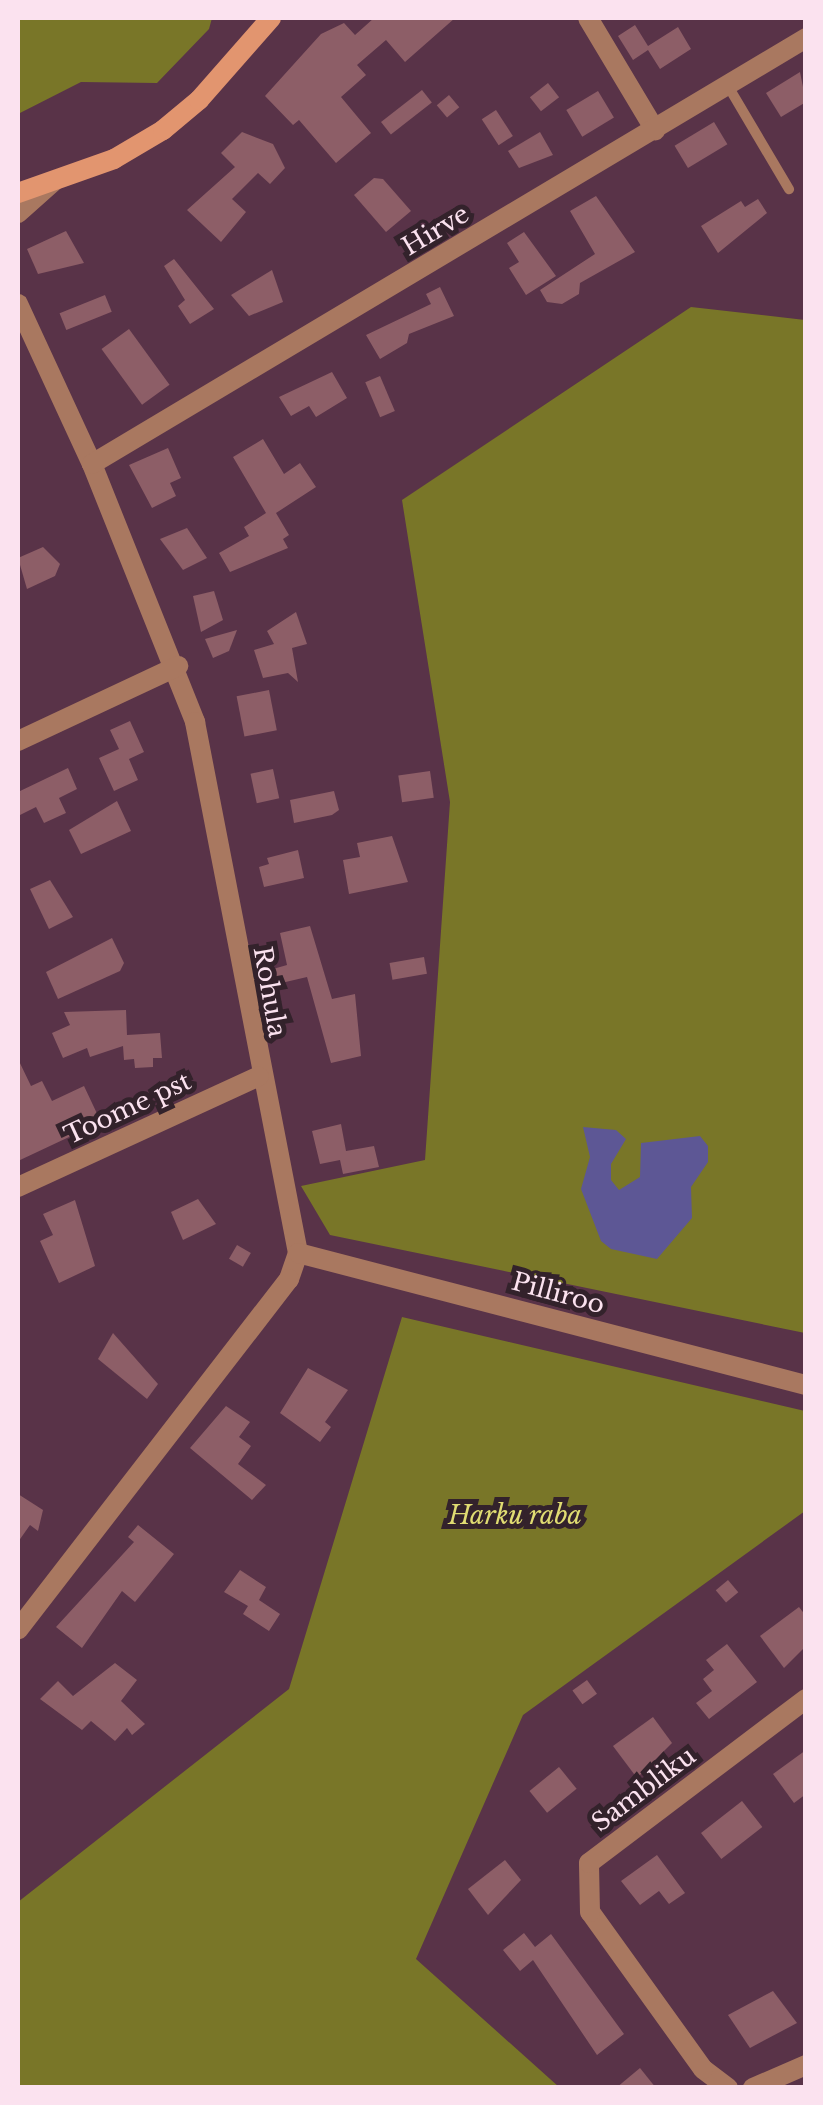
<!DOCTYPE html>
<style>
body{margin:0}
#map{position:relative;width:823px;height:2105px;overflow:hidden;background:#593348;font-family:"Libre Baskerville",serif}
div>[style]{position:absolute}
.forest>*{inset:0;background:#797628}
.water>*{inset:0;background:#5d5795}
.building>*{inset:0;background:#8d5e67;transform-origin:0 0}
.service>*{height:10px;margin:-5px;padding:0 5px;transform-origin:5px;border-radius:5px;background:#a97860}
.minor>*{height:20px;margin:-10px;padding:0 10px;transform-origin:10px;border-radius:10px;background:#a97860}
.secondary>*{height:20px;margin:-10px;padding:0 10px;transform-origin:10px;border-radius:10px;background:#e2956f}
span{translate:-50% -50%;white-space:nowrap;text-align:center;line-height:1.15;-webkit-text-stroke:10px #33222b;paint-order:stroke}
.street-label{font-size:25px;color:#fbe2ef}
.park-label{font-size:25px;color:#e0dc72;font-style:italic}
.frame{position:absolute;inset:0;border:20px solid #fbe2ef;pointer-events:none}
</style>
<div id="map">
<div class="forest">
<div style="clip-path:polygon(18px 18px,212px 18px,209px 29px,157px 83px,81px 82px,18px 114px)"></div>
<div style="clip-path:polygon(691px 307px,805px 320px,805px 1333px,330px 1235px,301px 1186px,425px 1160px,450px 802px,402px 500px)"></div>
<div style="clip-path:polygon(402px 1317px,805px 1411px,805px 1511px,523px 1715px,416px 1959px,559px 2087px,18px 2087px,18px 1902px,289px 1689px)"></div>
</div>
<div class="water">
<div style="clip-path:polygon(583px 1127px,616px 1130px,626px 1139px,611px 1164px,611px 1180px,619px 1190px,640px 1177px,641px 1143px,700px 1136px,708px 1146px,708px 1162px,691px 1187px,692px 1218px,657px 1259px,611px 1249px,601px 1241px,581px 1189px,590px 1157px)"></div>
</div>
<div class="building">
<div style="clip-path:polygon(374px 18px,455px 18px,405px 62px,386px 40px,357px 65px,366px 75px,341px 97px,371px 133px,336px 163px,299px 120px,293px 125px,265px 96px,321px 34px,344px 23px,355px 35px)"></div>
<div style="clip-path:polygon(635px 25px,648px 46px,678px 27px,691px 49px,660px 69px,648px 50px,633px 60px,618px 36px)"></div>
<div style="clip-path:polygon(800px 72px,806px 102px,781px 117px,766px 93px)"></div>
<div style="left:548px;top:83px;width:18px;height:23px;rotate:52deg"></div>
<div style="left:422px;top:90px;width:16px;height:52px;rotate:52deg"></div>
<div style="left:598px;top:91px;width:31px;height:37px;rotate:59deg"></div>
<div style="left:449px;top:95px;width:16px;height:16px;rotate:50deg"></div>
<div style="left:496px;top:110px;width:31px;height:17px;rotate:57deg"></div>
<div style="left:714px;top:122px;width:26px;height:46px;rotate:59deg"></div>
<div style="clip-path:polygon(242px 132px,273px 144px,285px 168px,270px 184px,258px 173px,232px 199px,246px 212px,221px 242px,187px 210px,235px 167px,221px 153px)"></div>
<div style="clip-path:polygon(540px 132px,553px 155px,519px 168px,508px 151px)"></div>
<div style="clip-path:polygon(374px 178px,383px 179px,411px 211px,386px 232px,354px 195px)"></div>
<div style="clip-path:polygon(596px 196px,635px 252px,580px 283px,579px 294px,562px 304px,547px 302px,540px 290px,595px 254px,570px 211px)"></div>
<div style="clip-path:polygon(758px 199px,767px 213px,718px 253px,701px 226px,741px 201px,745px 207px)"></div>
<div style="clip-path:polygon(66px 231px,84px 263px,38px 274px,27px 249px)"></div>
<div style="clip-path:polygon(524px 232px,556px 276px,526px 295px,509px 268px,519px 262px,507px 243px)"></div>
<div style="clip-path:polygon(174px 259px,214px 309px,190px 324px,178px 306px,185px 300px,164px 266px)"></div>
<div style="clip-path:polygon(272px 270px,283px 302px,249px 316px,231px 295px)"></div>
<div style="clip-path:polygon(440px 287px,454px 316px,409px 334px,407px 343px,380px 359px,366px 335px,431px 304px,426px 294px)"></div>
<div style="left:105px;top:295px;width:18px;height:49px;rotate:68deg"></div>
<div style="left:129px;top:329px;width:69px;height:34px;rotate:54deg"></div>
<div style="clip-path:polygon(332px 372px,347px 398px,316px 417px,309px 406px,291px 416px,279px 397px)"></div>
<div style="left:380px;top:376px;width:38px;height:16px;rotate:67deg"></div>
<div style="clip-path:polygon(263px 439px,284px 474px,300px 463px,316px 487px,276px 513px,289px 535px,283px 539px,288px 548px,230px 572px,219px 553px,249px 536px,244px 527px,266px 513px,233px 457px)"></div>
<div style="clip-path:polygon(168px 448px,181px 478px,170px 483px,176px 496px,152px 508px,129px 465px)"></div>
<div style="clip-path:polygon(187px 528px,207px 558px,183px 570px,160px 539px)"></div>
<div style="clip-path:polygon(43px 547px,60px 564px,55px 576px,27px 589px,18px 558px)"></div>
<div style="clip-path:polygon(214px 591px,223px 620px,201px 632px,193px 596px)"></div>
<div style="clip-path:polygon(296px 612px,307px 644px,292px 648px,298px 682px,288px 673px,263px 678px,254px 650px,274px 644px,267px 631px)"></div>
<div style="clip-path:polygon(237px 630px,229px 651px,213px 658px,205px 639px)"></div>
<div style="left:269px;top:690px;width:41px;height:33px;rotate:79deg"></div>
<div style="clip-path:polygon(130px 721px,144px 752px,129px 759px,138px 780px,114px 791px,99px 758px,119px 749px,110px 730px)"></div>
<div style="clip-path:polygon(68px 768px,77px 789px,59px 798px,66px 813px,44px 823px,36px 807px,18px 816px,18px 792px)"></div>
<div style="left:273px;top:769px;width:30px;height:23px;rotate:78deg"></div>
<div style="left:430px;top:771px;width:27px;height:32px;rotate:82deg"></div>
<div style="clip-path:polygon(334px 791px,339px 810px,332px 815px,294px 823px,290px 800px)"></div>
<div style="clip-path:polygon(117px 801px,131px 831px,81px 854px,69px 830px)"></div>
<div style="clip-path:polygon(392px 836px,408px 882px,349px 894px,343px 860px,360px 857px,357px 843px)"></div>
<div style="clip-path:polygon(298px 850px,304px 878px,264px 887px,259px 867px,269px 864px,267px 858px)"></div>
<div style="clip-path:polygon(50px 880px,73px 917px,49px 929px,30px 889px)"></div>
<div style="clip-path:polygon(310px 926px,332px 999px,355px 994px,361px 1056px,331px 1063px,307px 977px,277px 984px,273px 969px,287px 965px,280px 933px)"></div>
<div style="clip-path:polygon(112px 938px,124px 963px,120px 971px,58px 999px,46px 972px)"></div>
<div style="left:424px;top:957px;width:17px;height:35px;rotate:80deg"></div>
<div style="clip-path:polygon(126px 1010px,127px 1035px,160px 1033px,162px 1058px,153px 1058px,153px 1067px,135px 1068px,134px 1059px,124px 1060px,123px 1046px,90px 1057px,87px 1048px,63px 1058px,52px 1033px,70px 1025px,64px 1012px)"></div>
<div style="clip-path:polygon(18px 1059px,31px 1086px,42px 1081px,52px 1101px,84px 1086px,101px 1122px,18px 1161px)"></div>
<div style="clip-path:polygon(341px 1124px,346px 1151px,374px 1146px,379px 1167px,343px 1174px,340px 1160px,320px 1164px,312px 1131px)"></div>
<div style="clip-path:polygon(198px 1199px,216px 1224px,183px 1240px,171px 1212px)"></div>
<div style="clip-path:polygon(75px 1200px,95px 1266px,59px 1283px,40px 1241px,53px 1235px,43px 1214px)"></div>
<div style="left:237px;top:1245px;width:16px;height:16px;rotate:30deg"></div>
<div style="clip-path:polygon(113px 1333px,158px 1384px,147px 1399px,98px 1359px)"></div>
<div style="clip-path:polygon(308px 1368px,348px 1390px,325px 1422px,331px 1427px,320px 1442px,280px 1413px)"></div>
<div style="clip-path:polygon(226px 1406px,250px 1422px,239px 1437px,251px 1446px,238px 1464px,266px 1485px,252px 1500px,190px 1448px)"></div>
<div style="clip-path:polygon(18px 1494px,43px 1510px,38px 1531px,30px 1525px,18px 1542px)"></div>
<div style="clip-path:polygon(138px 1525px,174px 1554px,135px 1602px,122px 1591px,82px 1648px,56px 1627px,134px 1542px,128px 1537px)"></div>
<div style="clip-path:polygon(240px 1570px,266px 1587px,259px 1600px,280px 1614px,269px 1631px,243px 1614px,248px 1606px,224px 1592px)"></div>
<div style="left:728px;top:1580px;width:16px;height:16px;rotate:50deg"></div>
<div style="clip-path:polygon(799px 1607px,806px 1616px,806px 1646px,784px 1668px,760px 1636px)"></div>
<div style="clip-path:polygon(727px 1644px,757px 1682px,709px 1719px,696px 1703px,712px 1691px,703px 1679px,714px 1670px,706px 1660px)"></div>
<div style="clip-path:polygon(115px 1663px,137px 1680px,121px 1701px,145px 1724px,132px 1735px,127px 1728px,115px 1741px,91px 1721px,82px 1730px,40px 1699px,58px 1681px,73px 1696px)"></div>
<div style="left:587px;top:1680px;width:17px;height:18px;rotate:54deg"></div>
<div style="clip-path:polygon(653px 1717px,672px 1743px,637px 1778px,613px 1746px)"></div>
<div style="clip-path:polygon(806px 1750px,806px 1794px,794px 1803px,773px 1774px)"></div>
<div style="left:559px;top:1767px;width:28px;height:38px;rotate:51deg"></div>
<div style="left:742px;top:1801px;width:33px;height:52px;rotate:52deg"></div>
<div style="clip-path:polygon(657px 1855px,685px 1893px,669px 1904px,659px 1891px,640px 1905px,621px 1881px)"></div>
<div style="clip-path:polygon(505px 1860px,521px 1880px,488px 1915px,468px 1889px)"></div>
<div style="clip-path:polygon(524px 1933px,535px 1947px,551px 1934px,624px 2034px,597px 2055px,533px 1960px,520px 1971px,503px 1950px)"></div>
<div style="clip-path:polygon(773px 1991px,797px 2023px,750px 2048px,728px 2015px)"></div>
<div style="clip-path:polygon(640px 2068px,656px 2088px,616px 2088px)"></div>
</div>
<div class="service">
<div style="left:728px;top:86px;width:120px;rotate:59.4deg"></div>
</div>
<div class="minor">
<div style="left:588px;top:18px;width:131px;rotate:59.1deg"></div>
<div style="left:18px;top:213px;width:48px;rotate:-41.6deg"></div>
<div style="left:18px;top:304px;width:176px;rotate:65.2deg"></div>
<div style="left:92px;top:464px;width:278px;rotate:68.2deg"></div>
<div style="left:195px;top:722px;width:541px;rotate:79.02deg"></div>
<div style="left:298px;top:1253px;width:28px;rotate:109deg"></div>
<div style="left:289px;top:1279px;width:443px;rotate:127.7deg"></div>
<div style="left:92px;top:464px;width:831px;rotate:-30.82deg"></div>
<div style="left:18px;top:741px;width:177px;rotate:-25.1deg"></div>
<div style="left:18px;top:1187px;width:265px;rotate:-24.7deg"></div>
<div style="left:298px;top:1253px;width:525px;rotate:14.57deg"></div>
<div style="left:728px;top:2088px;width:31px;rotate:-143deg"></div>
<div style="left:703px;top:2069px;width:193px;rotate:-125.7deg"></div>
<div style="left:590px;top:1912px;width:49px;rotate:-91.2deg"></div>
<div style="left:589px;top:1863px;width:272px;rotate:-37.1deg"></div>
<div style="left:753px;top:2088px;width:58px;rotate:-23.5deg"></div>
</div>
<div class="secondary">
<div style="left:18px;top:193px;width:102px;rotate:-19.5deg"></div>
<div style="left:114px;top:159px;width:57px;rotate:-30.6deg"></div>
<div style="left:163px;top:130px;width:47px;rotate:-39.8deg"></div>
<div style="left:199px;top:100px;width:109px;rotate:-48.7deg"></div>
</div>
<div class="street-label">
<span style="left:436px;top:231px;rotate:-31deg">Hirve</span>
<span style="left:269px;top:992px;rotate:80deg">Rohula</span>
<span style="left:128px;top:1109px;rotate:-25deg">Toome pst</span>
<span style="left:558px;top:1294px;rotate:15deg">Pilliroo</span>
<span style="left:644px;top:1790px;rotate:-37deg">Sambliku</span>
</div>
<div class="park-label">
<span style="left:515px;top:1516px">Harku raba</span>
</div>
<div class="frame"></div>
</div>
